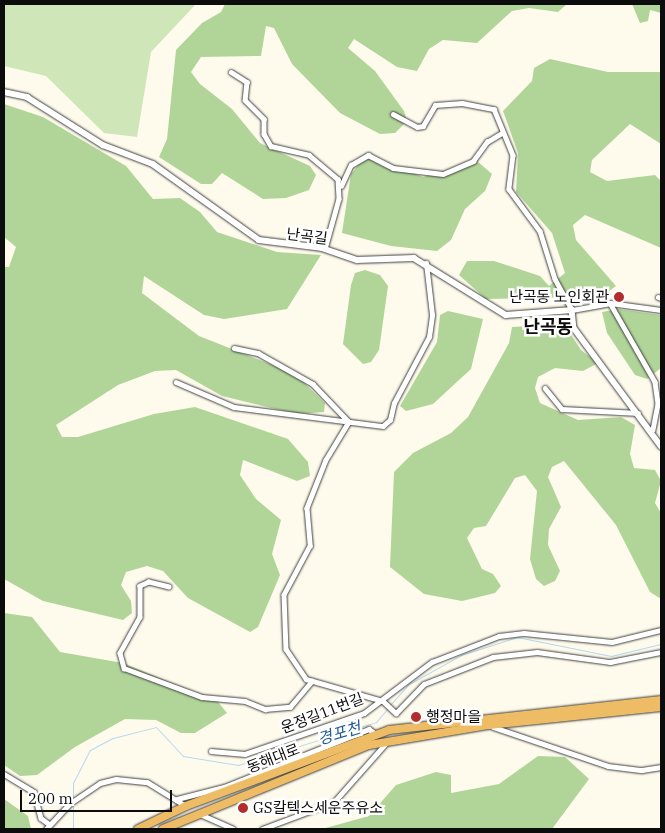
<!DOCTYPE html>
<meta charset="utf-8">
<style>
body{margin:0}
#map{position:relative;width:665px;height:833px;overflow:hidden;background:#fefbec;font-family:"IBM Plex Serif","Noto Sans KR",serif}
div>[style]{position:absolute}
.green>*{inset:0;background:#cee6b8}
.forest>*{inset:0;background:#b1d599}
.stream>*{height:1px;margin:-0.5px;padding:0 0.5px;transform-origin:0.5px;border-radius:0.5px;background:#b4d8f2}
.roads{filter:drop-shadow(0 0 1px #3f3f3f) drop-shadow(0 0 1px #3f3f3f)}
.minor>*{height:4.5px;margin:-2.25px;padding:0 2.25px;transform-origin:2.25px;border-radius:2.25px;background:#fff}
.tertiary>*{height:5.5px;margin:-2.75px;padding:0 2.75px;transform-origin:2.75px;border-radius:2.75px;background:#fff}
.trunk>*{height:8px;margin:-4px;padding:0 4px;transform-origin:4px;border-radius:4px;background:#eebc64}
.dots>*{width:14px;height:14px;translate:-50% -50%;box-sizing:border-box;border:2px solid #fff;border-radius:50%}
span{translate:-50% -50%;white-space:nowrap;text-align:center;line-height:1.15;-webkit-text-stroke:5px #fff;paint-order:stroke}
.street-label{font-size:15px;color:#0c0c0c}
.poi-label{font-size:15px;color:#0c0c0c}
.right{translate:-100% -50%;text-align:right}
.left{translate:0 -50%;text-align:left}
.water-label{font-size:16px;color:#1e5c95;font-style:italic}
.quarter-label{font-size:18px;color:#0c0c0c;font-weight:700}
.frame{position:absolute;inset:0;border:5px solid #0c0c0c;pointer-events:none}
.scale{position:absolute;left:20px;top:790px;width:152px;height:22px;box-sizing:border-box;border:2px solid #0c0c0c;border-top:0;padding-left:6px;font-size:15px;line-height:18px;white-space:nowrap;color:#0c0c0c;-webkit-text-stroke:4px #fff;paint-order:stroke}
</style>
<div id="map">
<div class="green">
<div style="clip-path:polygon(4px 4px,196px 4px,151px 52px,137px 137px,104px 133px,46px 76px,4px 66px)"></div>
</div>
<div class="forest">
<div style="clip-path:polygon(225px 4px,567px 4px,558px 12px,529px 8px,512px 11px,477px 43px,443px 40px,429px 49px,417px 71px,397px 67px,354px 39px,348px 48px,375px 71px,404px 111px,407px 121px,395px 133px,380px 134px,340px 113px,292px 64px,274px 28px,266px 26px,261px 56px,201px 57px,191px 72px,200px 84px,232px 109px,260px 143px,310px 166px,316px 175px,309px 190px,286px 198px,263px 199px,222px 173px,212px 184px,201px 184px,159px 157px,167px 139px,176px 50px,202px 23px,221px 12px)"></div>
<div style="clip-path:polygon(632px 4px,661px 4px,661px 13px,650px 10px,648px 21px,640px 23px)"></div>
<div style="clip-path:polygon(550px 59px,608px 72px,661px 72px,661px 144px,630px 124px,592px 160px,590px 172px,607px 181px,655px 175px,661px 181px,661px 248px,585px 215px,573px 225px,576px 240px,616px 286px,601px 297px,486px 299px,459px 275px,467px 261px,494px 261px,540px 276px,549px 286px,565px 273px,552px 233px,516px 192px,518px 153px,503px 111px,532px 81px,534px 68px)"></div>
<div style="clip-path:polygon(4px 104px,43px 117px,126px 166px,153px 199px,180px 198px,200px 212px,217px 232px,277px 252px,321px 255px,287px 309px,224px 319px,204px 315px,144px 276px,142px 293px,199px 336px,295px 374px,325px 403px,324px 412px,298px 414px,271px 408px,222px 396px,176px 370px,155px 371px,118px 385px,56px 425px,62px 437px,78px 437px,154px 414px,195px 407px,288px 439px,308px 462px,310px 476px,297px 481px,243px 460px,240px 475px,256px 499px,281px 520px,272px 554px,280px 575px,258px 627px,250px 632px,188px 598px,163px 571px,147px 566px,126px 572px,121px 585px,131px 601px,132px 613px,123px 620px,43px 601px,4px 579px,4px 267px,9px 267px,16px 247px,4px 237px)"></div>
<div style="clip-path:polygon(366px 155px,423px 177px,477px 161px,492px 174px,485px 191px,465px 209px,451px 240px,437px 251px,391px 246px,342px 233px,351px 174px)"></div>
<div style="clip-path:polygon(365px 270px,380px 275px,388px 286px,379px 350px,371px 362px,363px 364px,343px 344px,351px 285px,355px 273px)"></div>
<div style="clip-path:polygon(618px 309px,661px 315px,661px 368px,647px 379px,635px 375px,607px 333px,602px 312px)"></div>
<div style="clip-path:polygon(448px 311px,483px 319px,471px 369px,433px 404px,406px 411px,400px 406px,437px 342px,440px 315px)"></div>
<div style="clip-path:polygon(564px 324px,581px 350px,598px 363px,583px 371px,555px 368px,538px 377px,535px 388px,540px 403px,578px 420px,621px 417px,635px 425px,630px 454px,634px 468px,655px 470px,661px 481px,655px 503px,661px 513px,661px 599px,650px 592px,616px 525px,564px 461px,552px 467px,548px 477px,561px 507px,549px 529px,548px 545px,560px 571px,555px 581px,544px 586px,536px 579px,530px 559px,537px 491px,525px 475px,515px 478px,486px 526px,474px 528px,467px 538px,482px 569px,493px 574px,501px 586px,495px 593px,462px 601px,424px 594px,390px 567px,394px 472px,413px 453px,451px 433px,468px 417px,509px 343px,512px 327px)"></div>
<div style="clip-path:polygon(4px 613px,32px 617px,60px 652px,123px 663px,218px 702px,227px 713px,195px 733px,181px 733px,156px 720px,125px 719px,75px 747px,37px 775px,20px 776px,4px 765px)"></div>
<div style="clip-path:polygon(538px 756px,565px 757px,589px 779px,552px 829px,322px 829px,369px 816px,396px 785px,436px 772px,451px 775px,451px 793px,499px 784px)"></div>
<div style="clip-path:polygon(4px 799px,28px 816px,31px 829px,4px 829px)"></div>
</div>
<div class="stream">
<div style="left:390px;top:705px;width:28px;rotate:-48deg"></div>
<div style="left:409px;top:684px;width:60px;rotate:-29.1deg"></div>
<div style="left:461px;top:655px;width:59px;rotate:-17.8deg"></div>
<div style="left:517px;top:637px;width:96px;rotate:11.4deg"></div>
<div style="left:611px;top:656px;width:51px;rotate:-13.5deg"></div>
<div style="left:73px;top:799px;width:16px;rotate:-90deg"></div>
<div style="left:73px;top:783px;width:37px;rotate:-63deg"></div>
<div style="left:90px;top:750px;width:26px;rotate:-28deg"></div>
<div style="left:113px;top:738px;width:44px;rotate:-14.3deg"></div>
<div style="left:156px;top:727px;width:40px;rotate:47deg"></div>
<div style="left:183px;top:756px;width:56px;rotate:9.3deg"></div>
<div style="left:238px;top:765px;width:145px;rotate:-17.3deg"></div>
<div style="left:376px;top:722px;width:18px;rotate:-49deg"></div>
<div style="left:73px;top:803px;width:26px;rotate:90deg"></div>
</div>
<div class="roads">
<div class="minor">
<div style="left:231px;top:72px;width:19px;rotate:32deg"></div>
<div style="left:247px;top:82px;width:18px;rotate:96deg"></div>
<div style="left:245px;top:100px;width:27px;rotate:45deg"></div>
<div style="left:264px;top:119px;width:15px;rotate:90deg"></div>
<div style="left:264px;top:134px;width:14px;rotate:60deg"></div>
<div style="left:271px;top:146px;width:39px;rotate:13deg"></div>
<div style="left:309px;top:155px;width:38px;rotate:40deg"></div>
<div style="left:338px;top:179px;width:20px;rotate:87deg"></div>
<div style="left:339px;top:199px;width:52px;rotate:105.6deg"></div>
<div style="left:393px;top:114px;width:27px;rotate:28deg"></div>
<div style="left:417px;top:127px;width:6px;rotate:-9deg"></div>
<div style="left:423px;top:126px;width:24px;rotate:-60deg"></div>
<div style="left:435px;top:105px;width:27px;rotate:-4deg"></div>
<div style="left:462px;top:103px;width:33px;rotate:11deg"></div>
<div style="left:494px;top:109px;width:50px;rotate:67.6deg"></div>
<div style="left:513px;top:155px;width:34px;rotate:97deg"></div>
<div style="left:509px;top:189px;width:52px;rotate:53.6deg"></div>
<div style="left:540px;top:231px;width:50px;rotate:72.6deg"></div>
<div style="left:555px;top:279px;width:35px;rotate:61deg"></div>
<div style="left:572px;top:310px;width:39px;rotate:-10deg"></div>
<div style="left:610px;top:303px;width:51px;rotate:7.8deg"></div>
<div style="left:341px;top:186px;width:23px;rotate:-65deg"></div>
<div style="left:351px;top:165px;width:20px;rotate:-30deg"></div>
<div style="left:368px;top:155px;width:28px;rotate:27deg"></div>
<div style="left:393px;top:168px;width:50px;rotate:6.8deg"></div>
<div style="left:443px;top:174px;width:33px;rotate:-23deg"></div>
<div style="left:473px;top:161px;width:24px;rotate:-54deg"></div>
<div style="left:487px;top:142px;width:17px;rotate:-31deg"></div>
<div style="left:658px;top:297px;width:3px;rotate:18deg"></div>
<div style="left:610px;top:303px;width:91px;rotate:60.3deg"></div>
<div style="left:655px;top:382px;width:22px;rotate:82deg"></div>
<div style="left:658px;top:404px;width:26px;rotate:101deg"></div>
<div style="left:234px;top:348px;width:25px;rotate:12deg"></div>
<div style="left:258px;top:353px;width:63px;rotate:29.4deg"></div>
<div style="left:313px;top:384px;width:52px;rotate:46.5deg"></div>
<div style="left:176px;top:382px;width:63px;rotate:23.3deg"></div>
<div style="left:234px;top:407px;width:150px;rotate:7.3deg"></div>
<div style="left:383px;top:426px;width:9px;rotate:-41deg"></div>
<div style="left:390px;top:420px;width:17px;rotate:-77deg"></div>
<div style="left:394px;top:403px;width:75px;rotate:-62.1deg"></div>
<div style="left:429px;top:337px;width:22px;rotate:-82deg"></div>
<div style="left:432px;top:315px;width:52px;rotate:-96.6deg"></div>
<div style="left:545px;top:388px;width:27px;rotate:51deg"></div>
<div style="left:562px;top:409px;width:76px;rotate:3deg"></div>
<div style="left:349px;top:422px;width:44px;rotate:121.2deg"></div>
<div style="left:326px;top:460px;width:52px;rotate:111.6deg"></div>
<div style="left:307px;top:508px;width:38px;rotate:85deg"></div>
<div style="left:310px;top:546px;width:55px;rotate:118deg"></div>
<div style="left:284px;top:595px;width:54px;rotate:87.9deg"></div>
<div style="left:286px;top:649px;width:36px;rotate:56deg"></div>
<div style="left:306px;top:679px;width:80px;rotate:15.9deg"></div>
<div style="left:383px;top:701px;width:18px;rotate:43deg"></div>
<div style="left:396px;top:713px;width:40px;rotate:-46deg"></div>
<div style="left:424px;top:684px;width:74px;rotate:-21.4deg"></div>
<div style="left:493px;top:657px;width:44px;rotate:-6.5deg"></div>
<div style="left:537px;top:652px;width:74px;rotate:7.8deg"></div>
<div style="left:610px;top:662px;width:52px;rotate:-11.1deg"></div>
<div style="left:169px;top:587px;width:21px;rotate:-166deg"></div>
<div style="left:149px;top:582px;width:10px;rotate:156deg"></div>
<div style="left:140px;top:586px;width:31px;rotate:90deg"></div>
<div style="left:140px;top:617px;width:41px;rotate:119.1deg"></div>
<div style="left:120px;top:653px;width:16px;rotate:75deg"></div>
<div style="left:124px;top:668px;width:83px;rotate:20.4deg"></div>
<div style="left:202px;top:697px;width:43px;rotate:5.3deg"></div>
<div style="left:245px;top:701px;width:22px;rotate:22deg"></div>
<div style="left:265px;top:709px;width:25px;rotate:-5deg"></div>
<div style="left:290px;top:707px;width:34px;rotate:-50deg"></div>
<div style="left:493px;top:727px;width:121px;rotate:18.7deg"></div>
<div style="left:608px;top:766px;width:34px;rotate:7deg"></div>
<div style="left:642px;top:770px;width:19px;rotate:-9deg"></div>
<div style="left:211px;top:751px;width:34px;rotate:5deg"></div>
<div style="left:245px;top:754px;width:126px;rotate:-19deg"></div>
<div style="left:364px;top:713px;width:85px;rotate:-36.9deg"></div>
<div style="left:432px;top:662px;width:72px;rotate:-21.2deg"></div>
<div style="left:499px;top:636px;width:25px;rotate:-7deg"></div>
<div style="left:524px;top:633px;width:88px;rotate:5.8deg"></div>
<div style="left:612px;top:642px;width:50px;rotate:-13.8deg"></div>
<div style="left:4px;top:774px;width:35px;rotate:31deg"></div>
<div style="left:34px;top:792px;width:27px;rotate:75deg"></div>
<div style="left:41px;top:818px;width:10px;rotate:37deg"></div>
<div style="left:177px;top:799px;width:49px;rotate:-14.3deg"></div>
<div style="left:224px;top:787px;width:156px;rotate:-21.8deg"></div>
<div style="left:369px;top:729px;width:9px;rotate:36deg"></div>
<div style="left:200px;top:814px;width:36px;rotate:24deg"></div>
<div style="left:46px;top:829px;width:34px;rotate:-47deg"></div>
<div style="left:69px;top:804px;width:37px;rotate:-34deg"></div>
<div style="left:100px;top:783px;width:16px;rotate:-14deg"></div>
<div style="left:116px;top:779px;width:31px;rotate:6deg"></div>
<div style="left:147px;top:782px;width:46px;rotate:31.6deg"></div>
<div style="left:262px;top:829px;width:77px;rotate:-20.6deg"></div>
<div style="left:334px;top:802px;width:79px;rotate:-48.6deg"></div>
</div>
<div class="tertiary">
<div style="left:4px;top:92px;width:24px;rotate:12deg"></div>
<div style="left:27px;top:97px;width:90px;rotate:32.3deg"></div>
<div style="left:103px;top:145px;width:53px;rotate:20.8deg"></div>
<div style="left:153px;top:164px;width:130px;rotate:35.6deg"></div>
<div style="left:259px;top:240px;width:64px;rotate:7.2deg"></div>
<div style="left:322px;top:248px;width:37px;rotate:19deg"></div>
<div style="left:357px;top:260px;width:57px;rotate:-2deg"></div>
<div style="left:414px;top:258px;width:108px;rotate:31.8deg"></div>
<div style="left:506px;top:315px;width:66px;rotate:-4.3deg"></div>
<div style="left:572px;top:310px;width:18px;rotate:84deg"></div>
<div style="left:574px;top:328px;width:147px;rotate:53.6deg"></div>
</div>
<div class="trunk">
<div style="left:138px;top:829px;width:53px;rotate:-25.6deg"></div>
<div style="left:186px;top:806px;width:217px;rotate:-20.5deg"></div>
<div style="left:389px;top:730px;width:274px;rotate:-6.3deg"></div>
<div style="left:163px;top:829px;width:222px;rotate:-22.2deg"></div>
<div style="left:369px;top:745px;width:122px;rotate:-9.5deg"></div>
<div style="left:489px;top:725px;width:173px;rotate:-6deg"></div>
</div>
</div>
<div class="dots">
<div style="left:619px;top:297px;background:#b22d2e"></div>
<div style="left:416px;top:717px;background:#b22d2e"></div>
<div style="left:243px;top:808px;background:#b22d2e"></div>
</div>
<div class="street-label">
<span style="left:307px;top:236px;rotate:7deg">난곡길</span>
<span style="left:322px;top:713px;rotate:-21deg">운정길11번길</span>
<span style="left:273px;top:758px;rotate:-21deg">동해대로</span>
</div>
<div class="poi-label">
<span class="right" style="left:609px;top:297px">난곡동 노인회관</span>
<span class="left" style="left:426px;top:717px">행정마을</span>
<span class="left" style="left:253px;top:808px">GS칼텍스세운주유소</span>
</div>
<div class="water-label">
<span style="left:339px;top:733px;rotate:-17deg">경포천</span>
</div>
<div class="quarter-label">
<span style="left:548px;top:327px">난곡동</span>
</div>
<div class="frame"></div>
<div class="scale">200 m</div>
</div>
